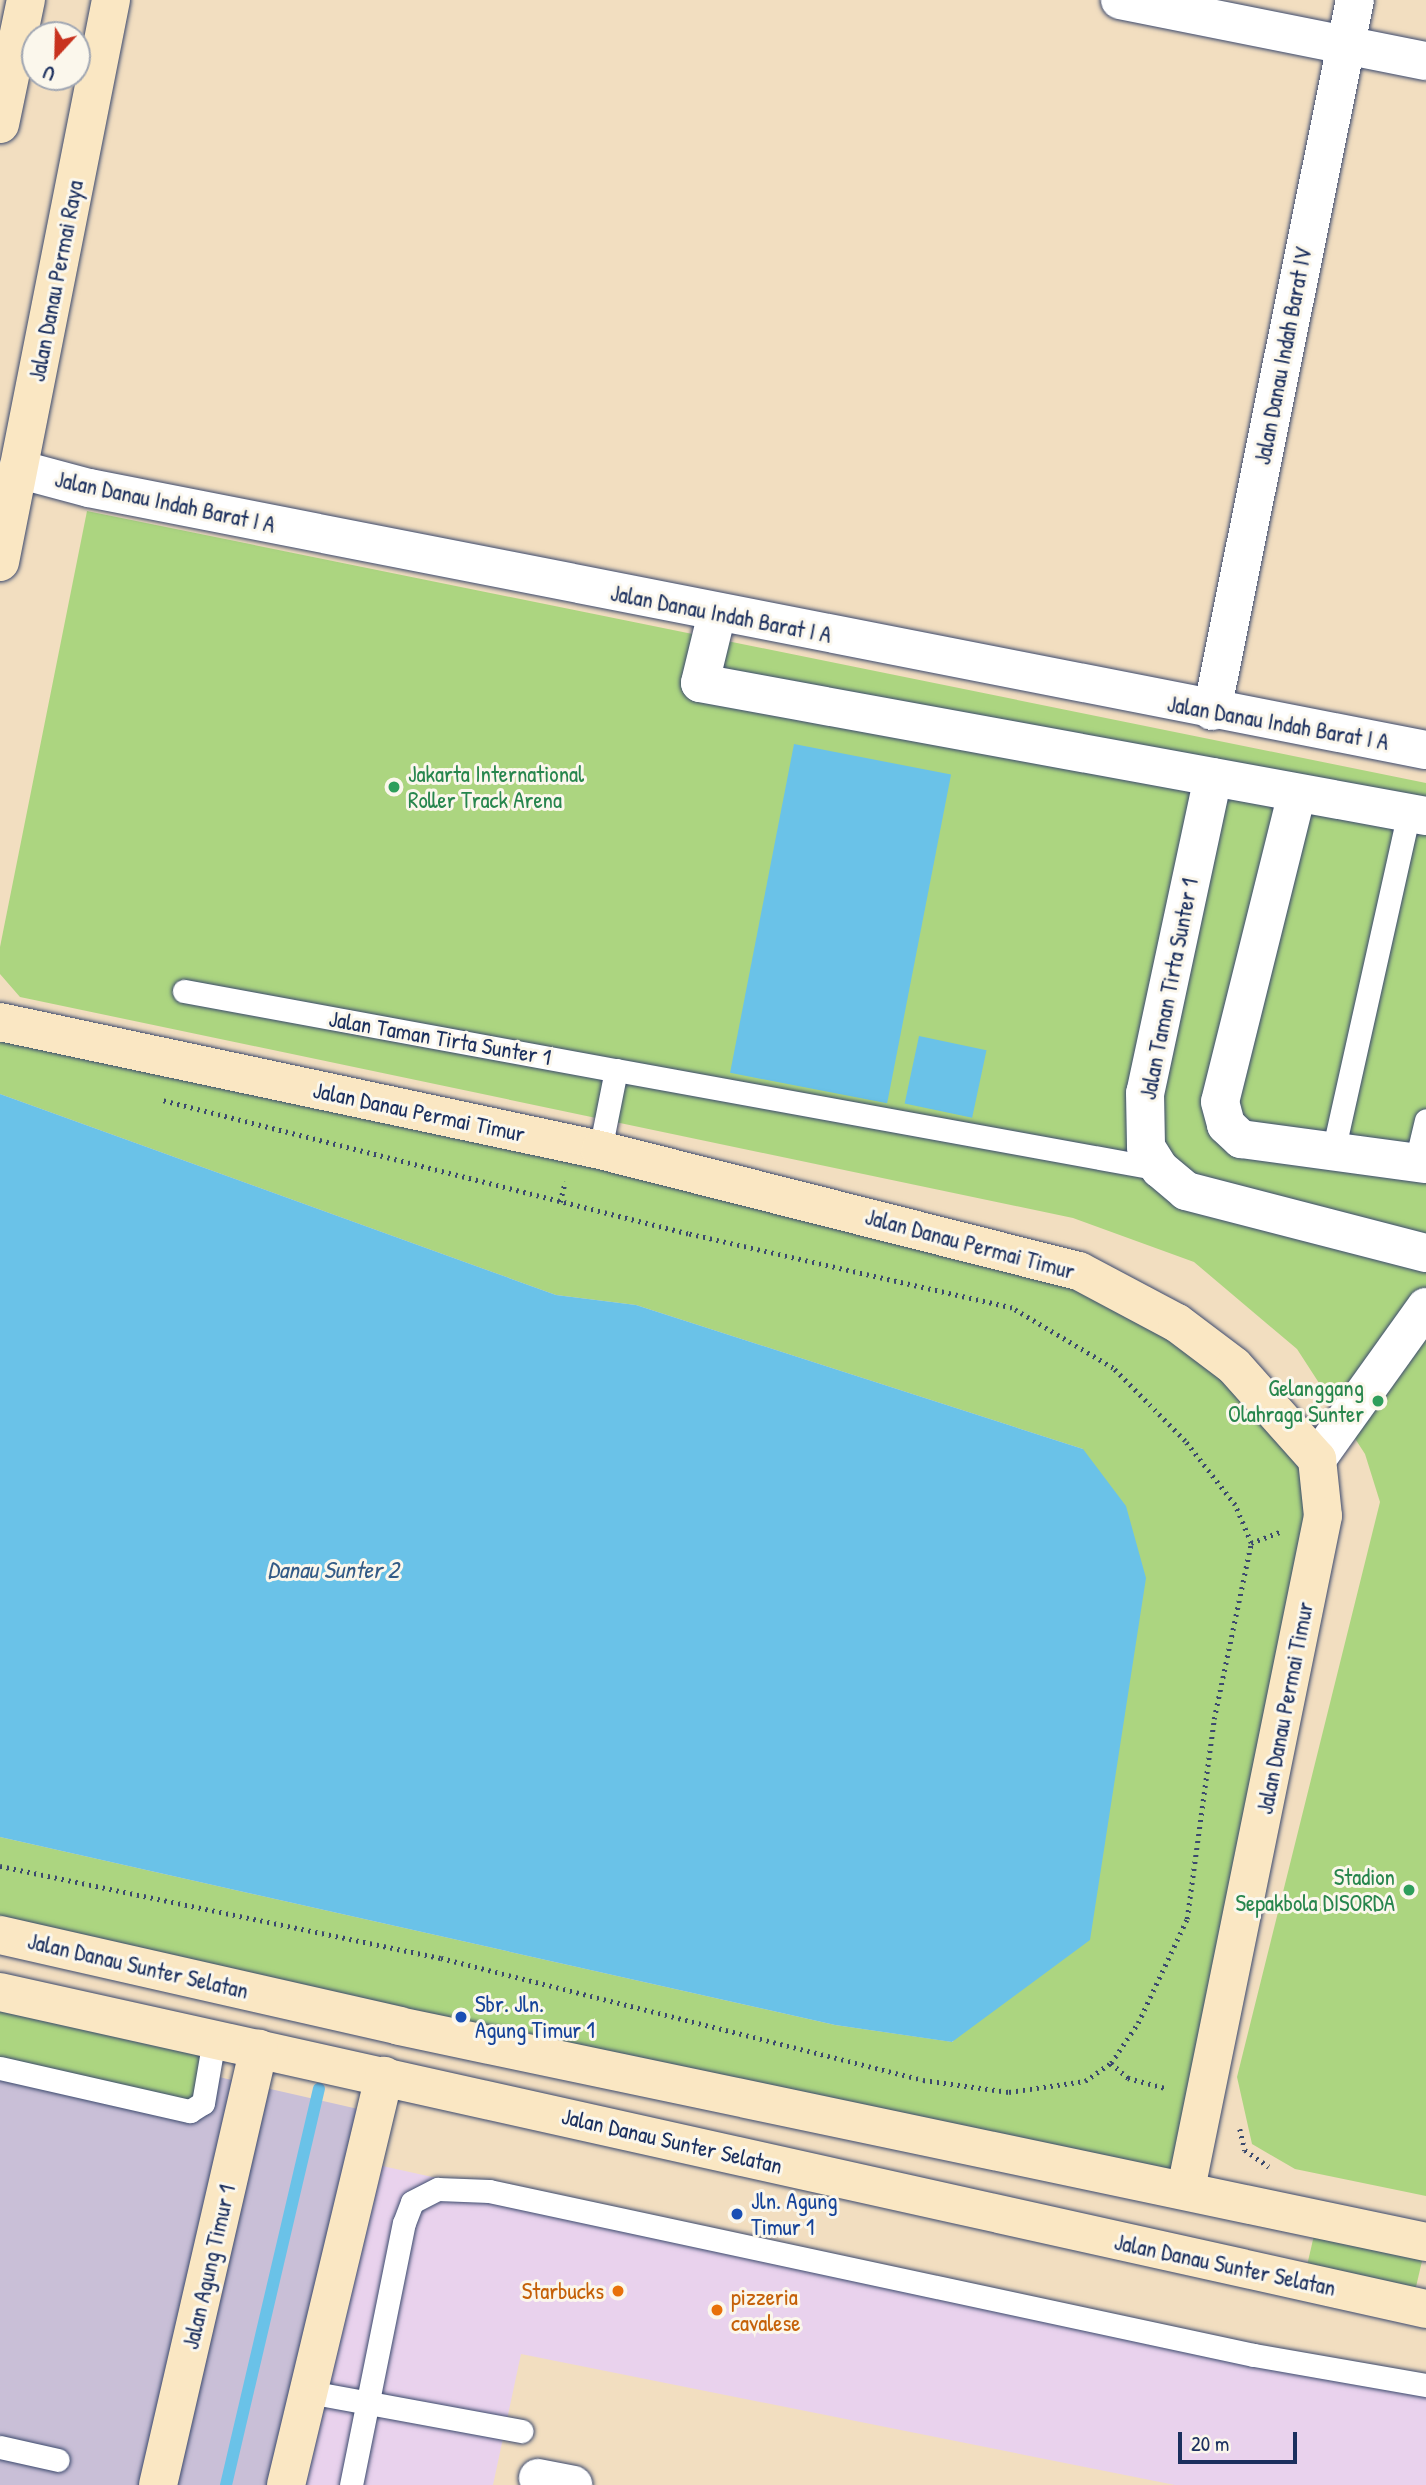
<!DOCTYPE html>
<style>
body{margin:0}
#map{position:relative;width:1426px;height:2485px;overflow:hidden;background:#f2dec0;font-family:"Patrick Hand",sans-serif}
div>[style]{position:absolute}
.built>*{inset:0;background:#e9d2ed}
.industrial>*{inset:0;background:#c9bfd7}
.green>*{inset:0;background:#acd580;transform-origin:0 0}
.water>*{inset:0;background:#6ac2e8;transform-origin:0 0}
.stream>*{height:12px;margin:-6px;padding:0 6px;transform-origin:6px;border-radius:6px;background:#6ac2e8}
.path>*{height:4.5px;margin-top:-2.25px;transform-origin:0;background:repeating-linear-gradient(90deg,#3b496d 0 2px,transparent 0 7px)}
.roads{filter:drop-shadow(0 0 2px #3b496d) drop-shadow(0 0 2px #3b496d)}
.lane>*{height:23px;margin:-11.5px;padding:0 11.5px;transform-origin:11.5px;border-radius:11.5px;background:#fff}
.street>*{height:38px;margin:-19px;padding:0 19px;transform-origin:19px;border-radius:19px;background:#fff}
.secondary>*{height:38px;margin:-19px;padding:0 19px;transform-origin:19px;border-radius:19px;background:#fae7c3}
.dots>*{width:19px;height:19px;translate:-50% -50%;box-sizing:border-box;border:4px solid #fbf7ec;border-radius:50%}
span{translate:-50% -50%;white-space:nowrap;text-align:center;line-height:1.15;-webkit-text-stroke:6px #fbf7ec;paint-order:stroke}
.street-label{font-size:23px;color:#1b2f5e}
.leisure-label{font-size:23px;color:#27864d}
.left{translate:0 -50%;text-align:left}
.right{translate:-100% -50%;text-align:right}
.transit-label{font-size:23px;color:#164399}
.food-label{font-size:23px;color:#c56008}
.water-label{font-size:24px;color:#335b87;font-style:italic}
.north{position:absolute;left:21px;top:21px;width:70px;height:70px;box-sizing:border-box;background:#fbf7ec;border:2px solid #a1a7b3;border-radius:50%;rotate:202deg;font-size:19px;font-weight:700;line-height:28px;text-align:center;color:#1b2f5e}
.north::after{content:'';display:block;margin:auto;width:24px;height:32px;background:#c8321e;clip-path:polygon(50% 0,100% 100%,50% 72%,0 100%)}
.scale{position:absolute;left:1178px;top:2432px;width:119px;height:32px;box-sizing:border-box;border:4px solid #1b2f5e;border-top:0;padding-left:9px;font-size:21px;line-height:24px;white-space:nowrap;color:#1b2f5e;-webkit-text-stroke:5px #fbf7ec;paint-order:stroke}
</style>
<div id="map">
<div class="built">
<div style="clip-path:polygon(369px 2163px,774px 2253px,1426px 2382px,1426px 2485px,1175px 2485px,521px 2354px,493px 2485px,288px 2485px)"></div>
</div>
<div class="industrial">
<div style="clip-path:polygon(0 2027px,380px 2114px,288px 2485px,0 2485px)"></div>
</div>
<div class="green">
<div style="clip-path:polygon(87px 511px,1426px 783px,1426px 2196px,1295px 2169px,1252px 2144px,1237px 2077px,1380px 1502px,1365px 1454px,1297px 1349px,1194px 1262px,1073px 1218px,20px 997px,0 974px,0 947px)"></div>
<div style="clip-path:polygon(0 1023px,1079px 1271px,1178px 1323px,1317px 1459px,1186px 2189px,0 1932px,0 1837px,835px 2025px,953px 2042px,1083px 1449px,636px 1305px,556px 1295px,0 1094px)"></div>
<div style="clip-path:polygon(0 1992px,214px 2039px,203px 2103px,0 2068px)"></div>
<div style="left:1318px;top:2218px;width:111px;height:66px;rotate:13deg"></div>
</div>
<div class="water">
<div style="left:794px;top:744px;width:160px;height:335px;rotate:11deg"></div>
<div style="left:919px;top:1036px;width:69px;height:69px;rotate:12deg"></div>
<div style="clip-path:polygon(0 1094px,556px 1295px,636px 1305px,1083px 1449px,1126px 1506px,1146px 1578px,1090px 1940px,952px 2042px,835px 2025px,0 1837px)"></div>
</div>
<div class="stream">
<div style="left:226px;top:2485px;width:407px;rotate:-76.8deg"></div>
</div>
<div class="path">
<div style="left:560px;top:1202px;width:21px;rotate:-76deg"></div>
<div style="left:1251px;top:1543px;width:31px;rotate:-21deg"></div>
<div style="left:0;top:1866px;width:450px;rotate:11.8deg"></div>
<div style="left:441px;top:1958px;width:497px;rotate:14.2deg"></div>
<div style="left:923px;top:2080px;width:87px;rotate:7.9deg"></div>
<div style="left:1009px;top:2092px;width:77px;rotate:-8.2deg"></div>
<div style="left:1085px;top:2081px;width:32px;rotate:-35deg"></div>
<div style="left:1111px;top:2063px;width:48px;rotate:-56deg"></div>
<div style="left:1138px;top:2023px;width:115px;rotate:-64.8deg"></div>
<div style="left:1187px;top:1919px;width:202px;rotate:-82.3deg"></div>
<div style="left:1214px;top:1719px;width:180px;rotate:-78.1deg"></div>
<div style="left:1251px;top:1543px;width:41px;rotate:-112.8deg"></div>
<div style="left:1235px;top:1505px;width:81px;rotate:-128deg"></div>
<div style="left:1185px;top:1441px;width:103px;rotate:-134.6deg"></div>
<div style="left:1113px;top:1368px;width:117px;rotate:-149.3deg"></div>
<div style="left:1012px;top:1308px;width:332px;rotate:-167.1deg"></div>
<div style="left:688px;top:1234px;width:545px;rotate:-165.76deg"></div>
<div style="left:1111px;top:2063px;width:23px;rotate:41deg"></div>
<div style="left:1128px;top:2078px;width:39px;rotate:15deg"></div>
<div style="left:1240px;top:2129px;width:22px;rotate:77deg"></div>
<div style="left:1245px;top:2150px;width:29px;rotate:35deg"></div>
</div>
<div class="roads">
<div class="lane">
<div style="left:184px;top:991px;width:439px;rotate:10.4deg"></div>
<div style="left:616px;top:1070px;width:82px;rotate:101.3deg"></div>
<div style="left:616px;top:1070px;width:553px;rotate:10.31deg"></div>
<div style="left:1333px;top:1152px;width:347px;rotate:-77.4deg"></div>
<div style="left:1416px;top:1162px;width:43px;rotate:-76.6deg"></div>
<div style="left:0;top:2068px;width:195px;rotate:12.8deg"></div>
<div style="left:190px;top:2111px;width:15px;rotate:-32deg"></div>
<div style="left:203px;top:2103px;width:65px;rotate:-80.2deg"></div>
<div style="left:309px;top:2392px;width:216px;rotate:10.4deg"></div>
<div style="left:0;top:2447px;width:59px;rotate:12.6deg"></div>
<div style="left:351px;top:2485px;width:267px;rotate:-78.6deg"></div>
<div style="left:404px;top:2223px;width:22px;rotate:-69deg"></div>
<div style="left:412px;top:2202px;width:29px;rotate:-27deg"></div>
<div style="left:438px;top:2189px;width:51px;rotate:2.2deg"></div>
<div style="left:489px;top:2191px;width:782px;rotate:12.1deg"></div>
<div style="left:1254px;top:2355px;width:175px;rotate:9.9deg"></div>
</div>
<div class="street">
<div style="left:1120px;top:0;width:312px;rotate:11.3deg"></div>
<div style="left:18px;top:469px;width:73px;rotate:15deg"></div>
<div style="left:89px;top:488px;width:1362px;rotate:11.09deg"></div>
<div style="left:717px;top:613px;width:72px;rotate:103.7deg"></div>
<div style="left:700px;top:683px;width:738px;rotate:10.38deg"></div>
<div style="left:1212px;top:711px;width:725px;rotate:-78.63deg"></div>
<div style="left:1213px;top:777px;width:323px;rotate:102.1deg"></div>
<div style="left:1145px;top:1093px;width:54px;rotate:88.9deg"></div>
<div style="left:1146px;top:1147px;width:26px;rotate:58deg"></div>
<div style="left:1160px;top:1169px;width:34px;rotate:40deg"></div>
<div style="left:1186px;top:1191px;width:248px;rotate:14.5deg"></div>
<div style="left:1297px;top:793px;width:318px;rotate:104deg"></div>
<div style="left:1220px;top:1102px;width:24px;rotate:75deg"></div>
<div style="left:1226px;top:1125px;width:21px;rotate:43deg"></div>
<div style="left:1241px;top:1139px;width:187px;rotate:7.7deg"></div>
<div style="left:1317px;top:1459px;width:187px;rotate:-54.4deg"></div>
<div style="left:538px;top:2478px;width:36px;rotate:11deg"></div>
</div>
<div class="secondary">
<div style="left:0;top:124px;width:127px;rotate:-78.2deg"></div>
<div style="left:0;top:562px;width:573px;rotate:-78.83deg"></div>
<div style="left:0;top:1022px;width:614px;rotate:12.04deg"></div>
<div style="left:600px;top:1150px;width:494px;rotate:14.2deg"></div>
<div style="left:1079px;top:1271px;width:111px;rotate:28deg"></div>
<div style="left:1177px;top:1323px;width:71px;rotate:37deg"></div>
<div style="left:1234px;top:1366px;width:125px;rotate:48.3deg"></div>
<div style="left:1317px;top:1459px;width:57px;rotate:84deg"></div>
<div style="left:1323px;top:1516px;width:687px;rotate:101.51deg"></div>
<div style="left:0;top:1935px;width:409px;rotate:12.8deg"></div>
<div style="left:399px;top:2026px;width:1049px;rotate:11.88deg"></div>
<div style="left:0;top:1992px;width:1461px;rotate:12.53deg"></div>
<div style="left:158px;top:2485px;width:448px;rotate:-77deg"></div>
<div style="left:286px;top:2485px;width:421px;rotate:-76.5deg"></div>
</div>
</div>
<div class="dots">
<div style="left:394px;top:787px;background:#2e9e5b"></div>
<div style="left:1378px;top:1401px;background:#2e9e5b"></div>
<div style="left:1409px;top:1890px;background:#2e9e5b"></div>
<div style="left:461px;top:2017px;background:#1a4fb4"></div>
<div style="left:737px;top:2214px;background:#1a4fb4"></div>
<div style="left:618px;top:2291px;background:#e8710a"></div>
<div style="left:717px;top:2310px;background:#e8710a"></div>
</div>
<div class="street-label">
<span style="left:56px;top:281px;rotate:-79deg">Jalan Danau Permai Raya</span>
<span style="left:1283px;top:356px;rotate:-79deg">Jalan Danau Indah Barat IV</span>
<span style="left:165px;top:502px;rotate:12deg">Jalan Danau Indah Barat I A</span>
<span style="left:721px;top:614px;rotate:11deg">Jalan Danau Indah Barat I A</span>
<span style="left:1278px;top:723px;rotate:10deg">Jalan Danau Indah Barat I A</span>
<span style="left:1169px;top:989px;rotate:-79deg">Jalan Taman Tirta Sunter 1</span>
<span style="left:440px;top:1038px;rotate:10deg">Jalan Taman Tirta Sunter 1</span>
<span style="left:419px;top:1112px;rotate:12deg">Jalan Danau Permai Timur</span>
<span style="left:970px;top:1244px;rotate:15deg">Jalan Danau Permai Timur</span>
<span style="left:1285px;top:1708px;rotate:-79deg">Jalan Danau Permai Timur</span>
<span style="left:138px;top:1966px;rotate:13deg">Jalan Danau Sunter Selatan</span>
<span style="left:672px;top:2141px;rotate:13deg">Jalan Danau Sunter Selatan</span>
<span style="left:1225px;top:2265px;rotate:12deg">Jalan Danau Sunter Selatan</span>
<span style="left:209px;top:2267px;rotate:-77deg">Jalan Agung Timur 1</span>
</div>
<div class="leisure-label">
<span class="left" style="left:408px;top:787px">Jakarta International<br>Roller Track Arena</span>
<span class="right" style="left:1364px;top:1401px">Gelanggang<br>Olahraga Sunter</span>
<span class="right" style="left:1395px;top:1890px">Stadion<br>Sepakbola DISORDA</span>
</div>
<div class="transit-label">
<span class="left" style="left:475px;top:2017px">Sbr. Jln.<br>Agung Timur 1</span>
<span class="left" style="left:751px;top:2214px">Jln. Agung<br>Timur 1</span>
</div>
<div class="food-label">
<span class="right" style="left:604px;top:2291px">Starbucks</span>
<span class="left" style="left:731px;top:2310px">pizzeria<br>cavalese</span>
</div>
<div class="water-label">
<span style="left:333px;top:1570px">Danau Sunter 2</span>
</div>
<div class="north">U</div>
<div class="scale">20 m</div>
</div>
